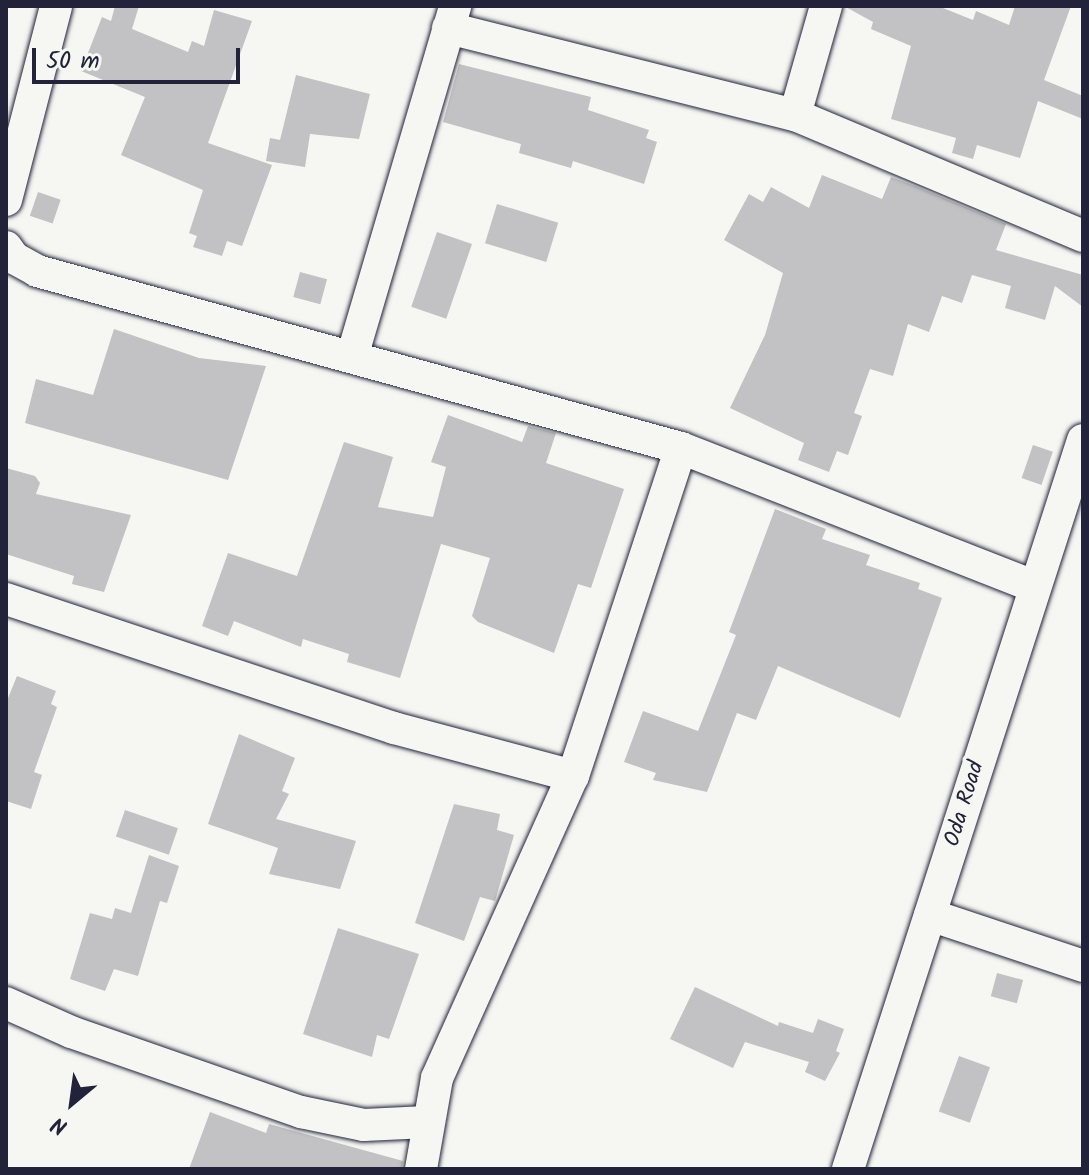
<!DOCTYPE html>
<style>
body{margin:0}
#map{position:relative;width:1089px;height:1175px;overflow:hidden;background:#f6f6f2;font-family:Kalam,sans-serif}
div>[style]{position:absolute}
.building>*{inset:0;background:#c2c2c4;transform-origin:0 0}
.roads{filter:drop-shadow(0 0 2px #22223b) drop-shadow(0 0 2px #22223b)}
.minor>*{height:32px;margin:-16px;padding:0 16px;transform-origin:16px;border-radius:16px;background:#f6f6f2}
span{translate:-50% -50%;white-space:nowrap;text-align:center;line-height:1.15;-webkit-text-stroke:7px #f6f6f2;paint-order:stroke}
.street-label{font-size:22px;color:#22223b}
.frame{position:absolute;inset:0;border:8px solid #22223b;pointer-events:none}
.north{position:absolute;left:32px;top:1063px;width:80px;height:80px;-webkit-text-stroke:6px #f6f6f2;paint-order:stroke;rotate:209deg;font-size:22px;font-weight:700;line-height:32px;text-align:center;color:#22223b}
.north::after{content:'';display:block;margin:auto;width:28px;height:36px;background:#22223b;clip-path:polygon(50% 0,100% 100%,50% 72%,0 100%)}
.scale{position:absolute;left:32px;top:48px;width:208px;height:36px;box-sizing:border-box;border:4px solid #22223b;border-top:0;padding-left:10px;font-size:24px;line-height:28px;white-space:nowrap;color:#22223b;-webkit-text-stroke:6px #f6f6f2;paint-order:stroke}
</style>
<div id="map">
<div class="building">
<div style="clip-path:polygon(115px 6px,139px 6px,132px 29px,188px 52px,192px 41px,204px 46px,214px 10px,252px 21px,208px 143px,272px 165px,242px 246px,227px 241px,222px 256px,193px 247px,197px 236px,189px 233px,203px 190px,121px 155px,145px 97px,81px 71px,102px 17px,111px 21px)"></div>
<div style="clip-path:polygon(844px 6px,938px 6px,973px 20px,976px 11px,1009px 25px,1015px 6px,1071px 6px,1044px 80px,1083px 96px,1083px 119px,1038px 101px,1020px 158px,977px 145px,973px 159px,952px 153px,956px 138px,891px 119px,911px 46px,871px 29px,873px 22px)"></div>
<div style="clip-path:polygon(459px 64px,591px 97px,588px 110px,649px 130px,646px 138px,657px 142px,644px 184px,573px 161px,571px 168px,519px 153px,521px 144px,443px 122px)"></div>
<div style="clip-path:polygon(296px 75px,370px 94px,359px 139px,310px 134px,305px 167px,266px 161px,270px 138px,280px 140px)"></div>
<div style="clip-path:polygon(822px 175px,882px 199px,891px 177px,915px 186px,1006px 224px,996px 250px,1083px 275px,1083px 307px,1055px 286px,1045px 320px,1005px 308px,1011px 286px,972px 275px,962px 303px,942px 296px,929px 332px,908px 324px,893px 376px,870px 369px,854px 413px,862px 416px,848px 455px,837px 451px,829px 472px,798px 460px,804px 443px,730px 408px,765px 335px,783px 273px,724px 240px,749px 194px,763px 202px,771px 187px,809px 208px)"></div>
<div style="left:38px;top:192px;width:24px;height:25px;rotate:19deg"></div>
<div style="left:497px;top:204px;width:64px;height:41px;rotate:17deg"></div>
<div style="left:437px;top:232px;width:37px;height:79px;rotate:19deg"></div>
<div style="left:300px;top:272px;width:28px;height:26px;rotate:15deg"></div>
<div style="clip-path:polygon(114px 329px,199px 358px,266px 366px,228px 480px,25px 423px,36px 379px,93px 395px)"></div>
<div style="clip-path:polygon(448px 415px,522px 442px,528px 426px,556px 433px,546px 463px,624px 489px,591px 588px,578px 584px,554px 653px,478px 622px,472px 616px,490px 558px,441px 544px,400px 678px,347px 662px,349px 654px,303px 639px,301px 647px,234px 621px,228px 636px,202px 626px,228px 553px,297px 576px,344px 442px,393px 457px,378px 507px,433px 517px,446px 467px,431px 462px)"></div>
<div style="left:1033px;top:445px;width:21px;height:35px;rotate:19deg"></div>
<div style="clip-path:polygon(6px 468px,35px 476px,40px 483px,36px 494px,131px 515px,104px 592px,72px 584px,74px 576px,6px 554px)"></div>
<div style="clip-path:polygon(775px 509px,826px 529px,822px 539px,870px 555px,866px 565px,920px 583px,918px 589px,942px 598px,900px 718px,778px 666px,756px 720px,737px 713px,707px 792px,653px 780px,656px 773px,624px 762px,643px 711px,698px 731px,736px 635px,729px 632px)"></div>
<div style="clip-path:polygon(17px 676px,56px 691px,51px 704px,57px 707px,34px 772px,42px 775px,31px 809px,6px 801px,6px 703px)"></div>
<div style="clip-path:polygon(239px 734px,295px 758px,282px 791px,289px 794px,276px 819px,356px 841px,340px 889px,269px 874px,278px 848px,208px 824px)"></div>
<div style="clip-path:polygon(454px 804px,500px 814px,497px 830px,514px 835px,495px 901px,480px 897px,464px 941px,415px 923px)"></div>
<div style="left:125px;top:810px;width:56px;height:28px;rotate:19deg"></div>
<div style="clip-path:polygon(149px 855px,179px 866px,167px 903px,160px 901px,138px 976px,114px 969px,105px 991px,70px 979px,90px 913px,112px 919px,115px 908px,131px 913px)"></div>
<div style="clip-path:polygon(338px 928px,419px 954px,389px 1039px,377px 1035px,372px 1057px,303px 1034px)"></div>
<div style="left:997px;top:973px;width:27px;height:24px;rotate:15deg"></div>
<div style="clip-path:polygon(695px 987px,778px 1026px,779px 1022px,813px 1033px,818px 1019px,844px 1029px,836px 1051px,840px 1053px,825px 1081px,805px 1072px,809px 1062px,745px 1042px,733px 1068px,670px 1039px)"></div>
<div style="left:959px;top:1056px;width:33px;height:59px;rotate:20deg"></div>
<div style="clip-path:polygon(210px 1112px,266px 1133px,269px 1124px,403px 1161px,402px 1169px,189px 1169px)"></div>
</div>
<div class="roads">
<div class="minor">
<div style="left:448px;top:28px;width:358px;rotate:14.1deg"></div>
<div style="left:795px;top:115px;width:312px;rotate:22.8deg"></div>
<div style="left:795px;top:115px;width:113px;rotate:-74.1deg"></div>
<div style="left:6px;top:200px;width:200px;rotate:-75.5deg"></div>
<div style="left:6px;top:247px;width:14px;rotate:54deg"></div>
<div style="left:14px;top:258px;width:26px;rotate:29deg"></div>
<div style="left:37px;top:271px;width:668px;rotate:15.37deg"></div>
<div style="left:681px;top:448px;width:378px;rotate:21.4deg"></div>
<div style="left:352px;top:357px;width:366px;rotate:-73.6deg"></div>
<div style="left:6px;top:599px;width:409px;rotate:18.4deg"></div>
<div style="left:394px;top:728px;width:185px;rotate:15deg"></div>
<div style="left:930px;top:915px;width:161px;rotate:18.4deg"></div>
<div style="left:6px;top:1003px;width:71px;rotate:24deg"></div>
<div style="left:71px;top:1032px;width:244px;rotate:19.2deg"></div>
<div style="left:301px;top:1112px;width:64px;rotate:11.7deg"></div>
<div style="left:364px;top:1125px;width:63px;rotate:-2.7deg"></div>
<div style="left:421px;top:1169px;width:92px;rotate:-80deg"></div>
<div style="left:437px;top:1078px;width:331px;rotate:-65.8deg"></div>
<div style="left:573px;top:776px;width:345px;rotate:-71.8deg"></div>
<div style="left:848px;top:1169px;width:766px;rotate:-72.13deg"></div>
</div>
</div>
<div class="street-label">
<span style="left:965px;top:804px;rotate:-73deg">Oda Road</span>
</div>
<div class="frame"></div>
<div class="north">N</div>
<div class="scale">50 m</div>
</div>
